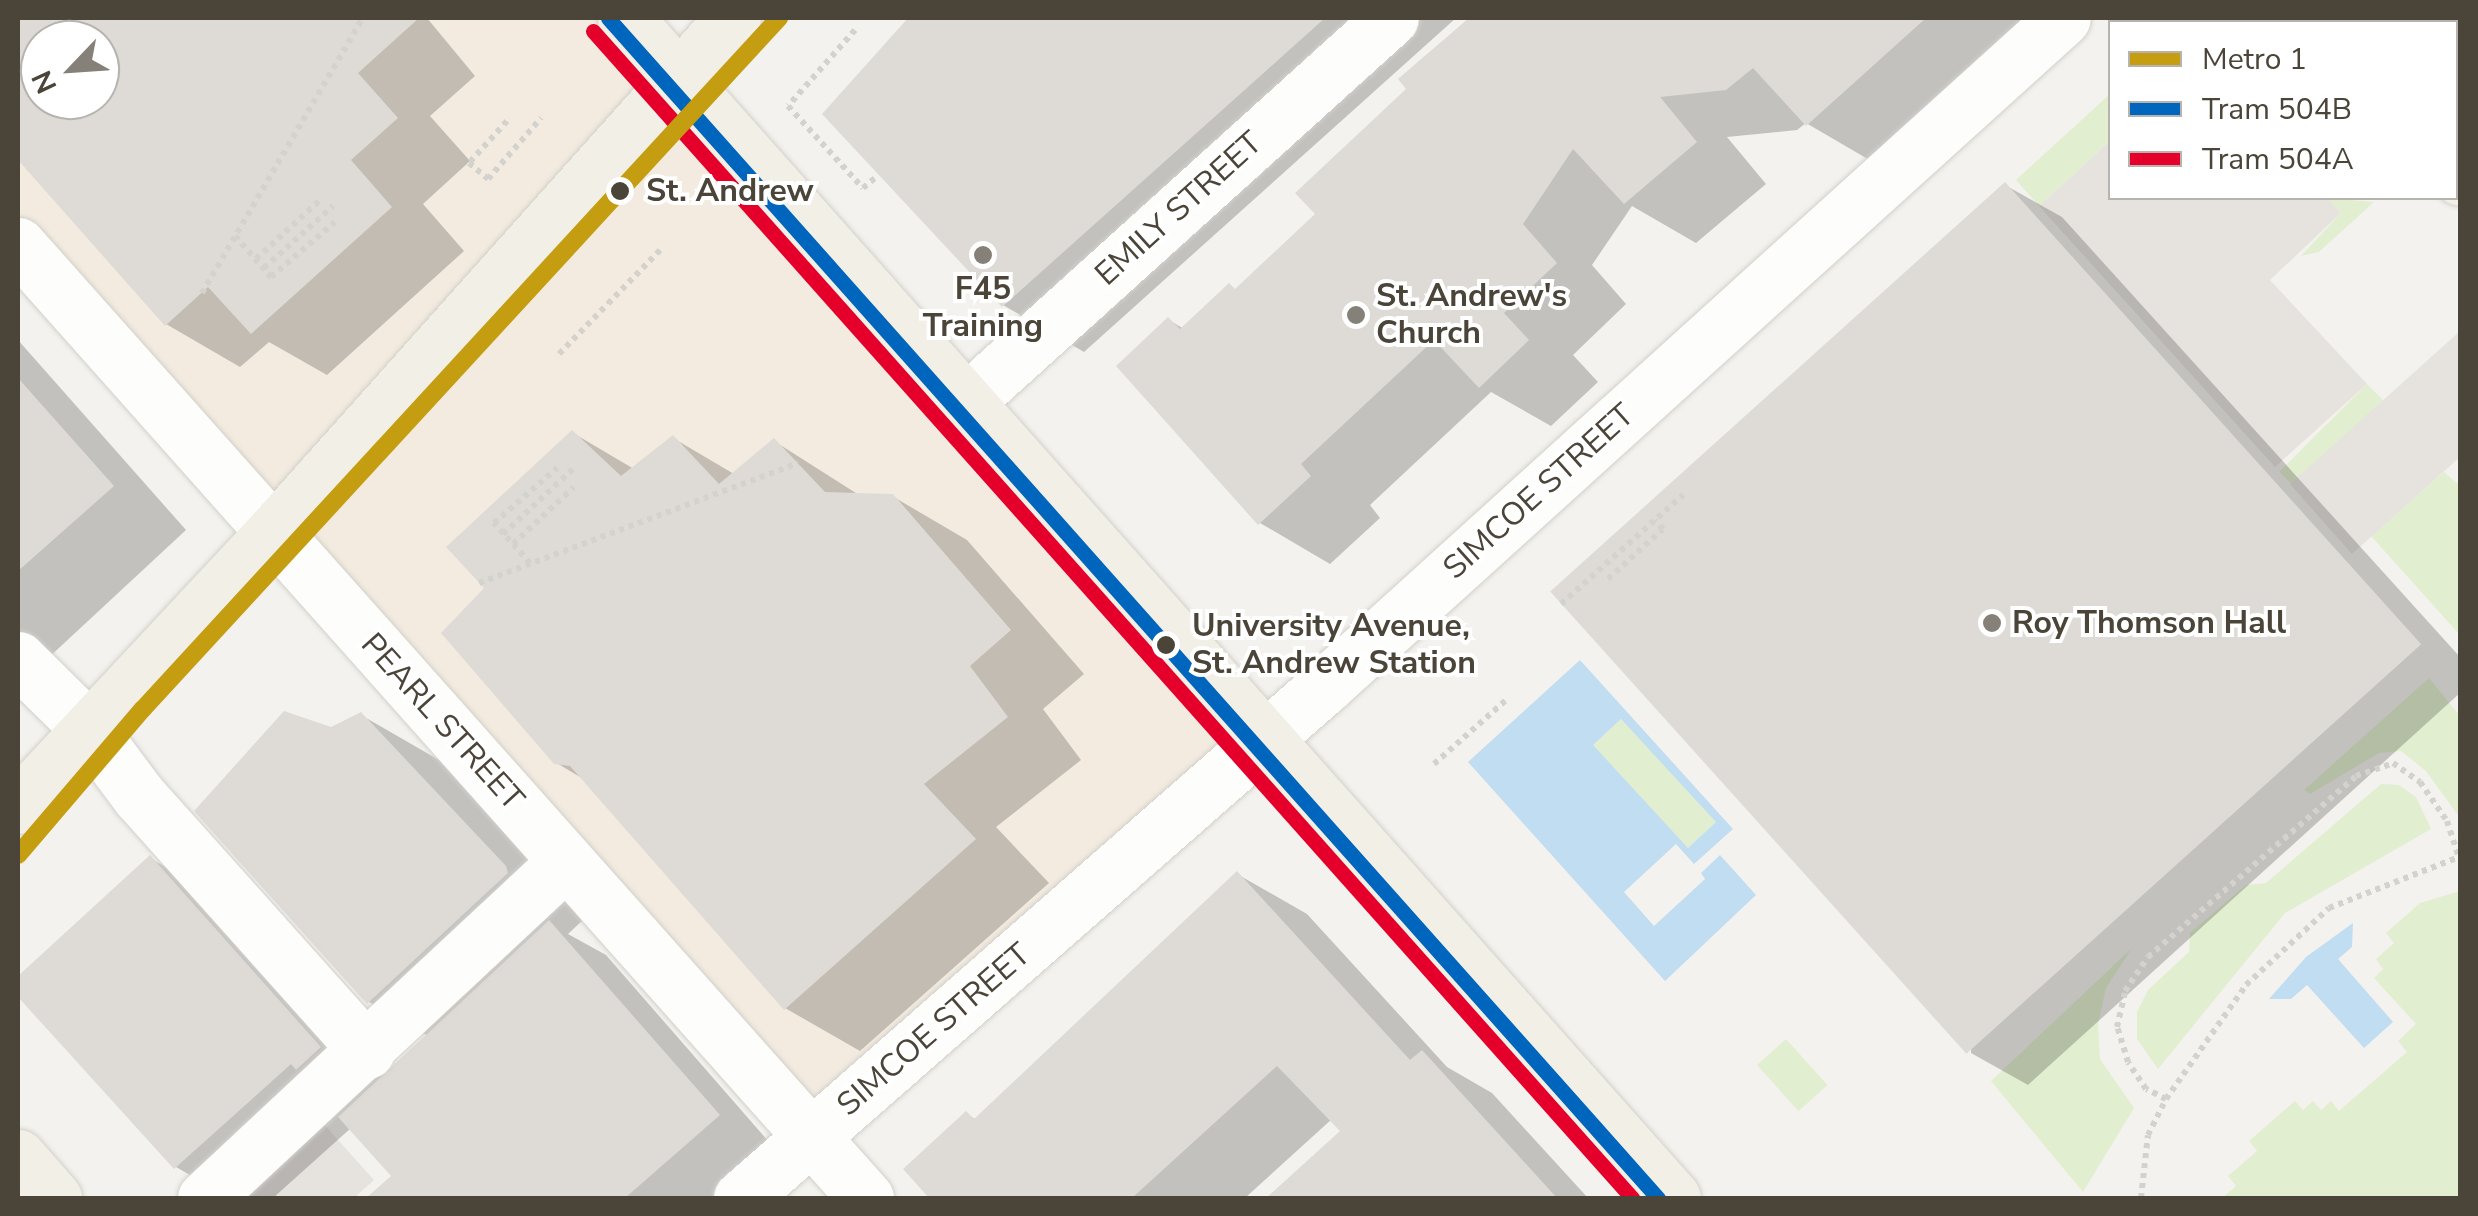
<!DOCTYPE html>
<style>
body{margin:0}
#map{position:relative;width:2478px;height:1216px;overflow:hidden;background:#f4f2ee;font-family:"Nunito Sans",sans-serif}
div>[style]{position:absolute}
.commercial>*{inset:0;background:#f3ebdf}
.green>*{inset:0;background:#e1eecf;transform-origin:0 0}
.parking>*{inset:0;background:#e6e3df}
.water>*{inset:0;background:#c0ddf1}
.shadow>*{inset:0;background:#0003}
.building>*{inset:0;background:#dedbd6;transform-origin:0 0}
.path>*{height:6px;margin-top:-3px;transform-origin:0;background:repeating-linear-gradient(90deg,#d3d2cc 0 5px,transparent 0 10px)}
.roads{filter:drop-shadow(0 0 2px #d2d0cb) drop-shadow(0 0 2px #d2d0cb)}
.minor>*{height:55px;margin:-27.5px;padding:0 27.5px;transform-origin:27.5px;border-radius:27.5px;background:#fdfdfc}
.major>*{height:55px;margin:-27.5px;padding:0 27.5px;transform-origin:27.5px;border-radius:27.5px;background:#f2efe6}
.tram-1>*{height:15px;margin:-7.5px;padding:0 7.5px;transform-origin:7.5px;border-radius:7.5px;background:#0065bd}
.tram-2>*{height:15px;margin:-7.5px;padding:0 7.5px;transform-origin:7.5px;border-radius:7.5px;background:#e4002b}
.metro-1>*{height:18px;margin:-9px;padding:0 9px;transform-origin:9px;border-radius:9px;background:#c49d11}
.dots>*{width:28px;height:28px;translate:-50% -50%;box-sizing:border-box;border:5px solid #fff;border-radius:50%}
span{translate:-50% -50%;white-space:nowrap;text-align:center;line-height:1.15;-webkit-text-stroke:8px #fff;paint-order:stroke}
.stop-label{font-size:32px;color:#4b4439;font-weight:700}
.left{translate:0 -50%;text-align:left}
.street-label{font-size:32px;color:#4b4439}
.poi-label{font-size:32px;color:#4b4439;font-weight:700}
.frame{position:absolute;inset:0;border:20px solid #4b4439;pointer-events:none}
.legend{position:absolute;left:2108px;top:20px;width:350px;height:180px;box-sizing:border-box;background:#fff;border:2px solid #b7b4b0;margin:0;padding:12px 18px;list-style:none;font-size:30px;color:#4b4439}
.legend li{display:flex;align-items:center;gap:20px;height:50px}
.legend b{width:50px;border:2px solid #b7b4b0}
.north{position:absolute;left:20px;top:20px;width:100px;height:100px;box-sizing:border-box;background:#fff;border:2px solid #b7b4b0;border-radius:50%;rotate:245deg;font-size:28px;font-weight:700;line-height:40px;text-align:center;color:#4b4439}
.north::after{content:'';display:block;margin:auto;width:35px;height:45px;background:#868178;clip-path:polygon(50% 0,100% 100%,50% 72%,0 100%)}
</style>
<div id="map">
<div class="commercial">
<div style="clip-path:polygon(evenodd,18px 18px,625px 18px,1266px 738px,811px 1138px,18px 245px,18px 18px,40px 40px,100px 40px,100px 100px,40px 100px,40px 40px)"></div>
</div>
<div class="green">
<div style="clip-path:polygon(2110px 94px,2110px 141px,2039px 206px,2016px 180px)"></div>
<div style="clip-path:polygon(2327px 198px,2374px 202px,2319px 252px,2301px 256px,2341px 213px)"></div>
<div style="left:2367px;top:384px;width:23px;height:124px;rotate:45deg"></div>
<div style="clip-path:polygon(2444px 472px,2460px 486px,2460px 635px,2371px 536px)"></div>
<div style="clip-path:polygon(2429px 678px,2460px 716px,2460px 818px,2426px 771px,2401px 751px,2379px 753px,2310px 794px,2304px 790px)"></div>
<div style="left:1621px;top:719px;width:140px;height:39px;rotate:47deg"></div>
<div style="clip-path:polygon(2381px 784px,2399px 785px,2416px 797px,2431px 829px,2285px 913px,2158px 1069px,2137px 1039px,2137px 1012px,2148px 990px,2189px 952px,2190px 933px,2246px 885px,2266px 883px)"></div>
<div style="clip-path:polygon(2460px 891px,2460px 1198px,2222px 1198px,2236px 1186px,2228px 1176px,2257px 1151px,2249px 1141px,2295px 1101px,2303px 1110px,2313px 1101px,2321px 1110px,2331px 1101px,2339px 1111px,2407px 1052px,2398px 1041px,2416px 1024px,2374px 978px,2383px 969px,2376px 959px,2394px 943px,2386px 933px,2420px 903px)"></div>
<div style="clip-path:polygon(2132px 948px,2106px 988px,2098px 1024px,2100px 1059px,2134px 1108px,2083px 1192px,1991px 1081px)"></div>
<div style="left:1786px;top:1039px;width:62px;height:39px;rotate:48deg"></div>
</div>
<div class="parking">
<div style="clip-path:polygon(2110px 141px,2110px 198px,2327px 198px,2341px 213px,2270px 280px,2367px 384px,2275px 467px,2039px 206px)"></div>
<div style="clip-path:polygon(2460px 331px,2460px 457px,2352px 554px,2290px 484px)"></div>
<div style="clip-path:polygon(312px 1111px,374px 1180px,354px 1198px,216px 1198px)"></div>
</div>
<div class="water">
<div style="clip-path:polygon(evenodd,1580px 660px,1733px 829px,1694px 864px,1676px 844px,1624px 892px,1654px 926px,1705px 879px,1701px 873px,1720px 855px,1756px 895px,1665px 981px,1468px 762px,1580px 660px,1621px 719px,1716px 822px,1688px 848px,1593px 745px,1621px 719px)"></div>
<div style="clip-path:polygon(2353px 923px,2352px 947px,2338px 959px,2393px 1022px,2364px 1048px,2307px 985px,2291px 999px,2269px 999px,2306px 957px)"></div>
</div>
<div class="shadow">
<div style="clip-path:polygon(evenodd,18px 18px,427px 18px,475px 76px,430px 116px,470px 161px,423px 204px,464px 251px,327px 375px,269px 342px,240px 367px,166px 324px,18px 150px,18px 18px,40px 40px,100px 40px,100px 100px,40px 100px,40px 40px)"></div>
<div style="clip-path:polygon(911px 18px,1456px 18px,1084px 352px,1003px 305px,825px 114px)"></div>
<div style="clip-path:polygon(1471px 18px,2040px 18px,1878px 165px,1806px 123px,1797px 130px,1727px 137px,1766px 184px,1696px 243px,1632px 206px,1592px 265px,1626px 304px,1573px 355px,1598px 382px,1551px 426px,1491px 392px,1370px 505px,1380px 518px,1330px 564px,1260px 523px,1119px 367px,1169px 320px,1184px 329px,1237px 290px,1319px 214px,1409px 89px,1401px 79px)"></div>
<div style="clip-path:polygon(2449px 18px,2460px 18px,2460px 30px,2456px 22px)"></div>
<div style="clip-path:polygon(2005px 185px,2062px 217px,2460px 657px,2460px 693px,2028px 1085px,1971px 1053px)"></div>
<div style="clip-path:polygon(18px 340px,186px 530px,18px 686px)"></div>
<div style="clip-path:polygon(573px 433px,634px 469px,673px 438px,734px 474px,774px 441px,859px 495px,892px 496px,967px 540px,1084px 674px,1043px 709px,1081px 760px,996px 827px,1049px 883px,860px 1051px,785px 1008px,585px 780px,555px 762px,488px 588px)"></div>
<div style="clip-path:polygon(361px 715px,439px 760px,584px 919px,568px 934px,606px 955px,775px 1149px,718px 1198px,369px 1198px,394px 1176px,351px 1128px,273px 1198px,230px 1198px,176px 1167px,18px 994px,18px 980px,150px 858px,231px 905px,384px 1077px,428px 1036px,369px 1002px,331px 729px)"></div>
<div style="clip-path:polygon(1237px 874px,1307px 914px,1447px 1067px,1492px 1093px,1588px 1198px,1270px 1198px,1343px 1131px,1332px 1119px,1245px 1198px,933px 1198px,906px 1169px,966px 1114px,977px 1120px)"></div>
</div>
<div class="building">
<div style="clip-path:polygon(evenodd,18px 18px,419px 18px,358px 73px,398px 118px,351px 160px,392px 207px,251px 334px,208px 287px,165px 326px,18px 160px,18px 18px,40px 40px,100px 40px,100px 100px,40px 100px,40px 40px)"></div>
<div style="clip-path:polygon(908px 18px,1325px 18px,1002px 307px,822px 114px)"></div>
<div style="clip-path:polygon(1469px 18px,1926px 18px,1806px 126px,1753px 68px,1726px 90px,1660px 97px,1697px 142px,1624px 204px,1573px 149px,1523px 224px,1557px 263px,1504px 313px,1529px 340px,1479px 388px,1434px 340px,1301px 464px,1311px 476px,1258px 525px,1116px 366px,1168px 317px,1180px 329px,1229px 283px,1235px 289px,1315px 214px,1295px 193px,1406px 89px,1398px 79px)"></div>
<div style="left:2005px;top:182px;width:622px;height:612px;rotate:48deg"></div>
<div style="clip-path:polygon(18px 378px,114px 486px,18px 571px)"></div>
<div style="clip-path:polygon(572px 430px,621px 476px,673px 435px,719px 484px,774px 438px,825px 492px,893px 494px,1011px 630px,970px 666px,1008px 717px,924px 784px,976px 839px,784px 1010px,570px 766px,554px 764px,441px 633px,484px 588px,446px 547px)"></div>
<div style="clip-path:polygon(284px 711px,331px 727px,361px 712px,506px 866px,508px 873px,367px 1004px,194px 811px)"></div>
<div style="clip-path:polygon(150px 855px,321px 1047px,296px 1070px,291px 1064px,174px 1169px,18px 997px,18px 976px)"></div>
<div style="clip-path:polygon(1237px 871px,1410px 1060px,1422px 1050px,1557px 1198px,1266px 1198px,1340px 1131px,1277px 1066px,1132px 1198px,929px 1198px,903px 1169px,966px 1111px,974px 1119px)"></div>
<div style="clip-path:polygon(549px 920px,720px 1115px,625px 1198px,366px 1198px,391px 1176px,338px 1117px)"></div>
</div>
<div class="path">
<div style="left:855px;top:30px;width:101px;rotate:131.4deg"></div>
<div style="left:788px;top:106px;width:111px;rotate:47.6deg"></div>
<div style="left:863px;top:188px;width:16px;rotate:-40deg"></div>
<div style="left:507px;top:121px;width:57px;rotate:132.1deg"></div>
<div style="left:469px;top:163px;width:25px;rotate:40deg"></div>
<div style="left:488px;top:179px;width:81px;rotate:-49deg"></div>
<div style="left:235px;top:236px;width:55px;rotate:48.7deg"></div>
<div style="left:271px;top:277px;width:84px;rotate:-40.7deg"></div>
<div style="left:256px;top:259px;width:86px;rotate:-42.6deg"></div>
<div style="left:264px;top:268px;width:93px;rotate:-41.9deg"></div>
<div style="left:202px;top:293px;width:319px;rotate:-59.7deg"></div>
<div style="left:559px;top:354px;width:145px;rotate:-45.8deg"></div>
<div style="left:503px;top:534px;width:96px;rotate:-42.9deg"></div>
<div style="left:513px;top:544px;width:83px;rotate:-43.1deg"></div>
<div style="left:530px;top:563px;width:54px;rotate:-132deg"></div>
<div style="left:494px;top:523px;width:84px;rotate:-41.1deg"></div>
<div style="left:1608px;top:579px;width:74px;rotate:-42.3deg"></div>
<div style="left:1663px;top:529px;width:12px;rotate:-132deg"></div>
<div style="left:479px;top:583px;width:341px;rotate:-20.6deg"></div>
<div style="left:1561px;top:604px;width:164px;rotate:-41.8deg"></div>
<div style="left:1434px;top:764px;width:96px;rotate:-41.6deg"></div>
<div style="left:2166px;top:1099px;width:22px;rotate:-153deg"></div>
<div style="left:2146px;top:1089px;width:32px;rotate:-124deg"></div>
<div style="left:2128px;top:1062px;width:37px;rotate:-107deg"></div>
<div style="left:2117px;top:1027px;width:37px;rotate:-77deg"></div>
<div style="left:2125px;top:991px;width:41px;rotate:-55.9deg"></div>
<div style="left:2148px;top:957px;width:276px;rotate:-41deg"></div>
<div style="left:2356px;top:776px;width:39px;rotate:-19deg"></div>
<div style="left:2393px;top:763px;width:33px;rotate:35deg"></div>
<div style="left:2420px;top:782px;width:47px;rotate:55.3deg"></div>
<div style="left:2447px;top:821px;width:38px;rotate:72deg"></div>
<div style="left:2141px;top:1198px;width:63px;rotate:-83.7deg"></div>
<div style="left:2148px;top:1135px;width:40px;rotate:-63.4deg"></div>
<div style="left:2166px;top:1099px;width:139px;rotate:-54.9deg"></div>
<div style="left:2246px;top:985px;width:113px;rotate:-42.9deg"></div>
<div style="left:2329px;top:908px;width:140px;rotate:-21.4deg"></div>
</div>
<div class="roads">
<div class="minor">
<div style="left:18px;top:245px;width:1276px;rotate:48.34deg"></div>
<div style="left:967px;top:401px;width:571px;rotate:-42.09deg"></div>
<div style="left:18px;top:659px;width:100px;rotate:44.6deg"></div>
<div style="left:89px;top:729px;width:84px;rotate:53.3deg"></div>
<div style="left:139px;top:796px;width:342px;rotate:48.2deg"></div>
<div style="left:205px;top:1198px;width:492px;rotate:-43deg"></div>
<div style="left:741px;top:1198px;width:777px;rotate:-41.24deg"></div>
<div style="left:1325px;top:686px;width:995px;rotate:-42.15deg"></div>
</div>
<div class="major">
<div style="left:625px;top:18px;width:1578px;rotate:48.39deg"></div>
<div style="left:2316px;top:18px;width:6px;rotate:45deg"></div>
<div style="left:2456px;top:173px;width:6px;rotate:51deg"></div>
<div style="left:18px;top:806px;width:372px;rotate:-47deg"></div>
<div style="left:272px;top:534px;width:692px;rotate:-48.22deg"></div>
<div style="left:18px;top:1157px;width:55px;rotate:48.7deg"></div>
</div>
</div>
<div class="tram-1">
<div style="left:608px;top:18px;width:1580px;rotate:48.34deg"></div>
</div>
<div class="tram-2">
<div style="left:593px;top:31px;width:1563px;rotate:48.32deg"></div>
</div>
<div class="metro-1">
<div style="left:18px;top:855px;width:191px;rotate:-49.5deg"></div>
<div style="left:142px;top:710px;width:941px;rotate:-47.37deg"></div>
</div>
<div class="dots">
<div style="left:620px;top:191px;background:#4b4439"></div>
<div style="left:983px;top:255px;background:#868178"></div>
<div style="left:1356px;top:315px;background:#868178"></div>
<div style="left:1992px;top:623px;background:#868178"></div>
<div style="left:1166px;top:645px;background:#4b4439"></div>
</div>
<div class="stop-label">
<span class="left" style="left:646px;top:191px">St. Andrew</span>
<span class="left" style="left:1192px;top:645px">University Avenue,<br>St. Andrew Station</span>
</div>
<div class="street-label">
<span style="left:1179px;top:209px;rotate:-42deg">EMILY STREET</span>
<span style="left:1539px;top:492px;rotate:-42deg">SIMCOE STREET</span>
<span style="left:442px;top:722px;rotate:48deg">PEARL STREET</span>
<span style="left:934px;top:1030px;rotate:-41deg">SIMCOE STREET</span>
</div>
<div class="poi-label">
<span style="left:983px;top:308px">F45<br>Training</span>
<span class="left" style="left:1376px;top:315px">St. Andrew's<br>Church</span>
<span class="left" style="left:2012px;top:623px">Roy Thomson Hall</span>
</div>
<div class="frame"></div>
<ul class="legend">
<li><b style="height:12px;background:#c49d11"></b>Metro 1</li>
<li><b style="height:12px;background:#0065bd"></b>Tram 504B</li>
<li><b style="height:12px;background:#e4002b"></b>Tram 504A</li>
</ul>
<div class="north">N</div>
</div>
